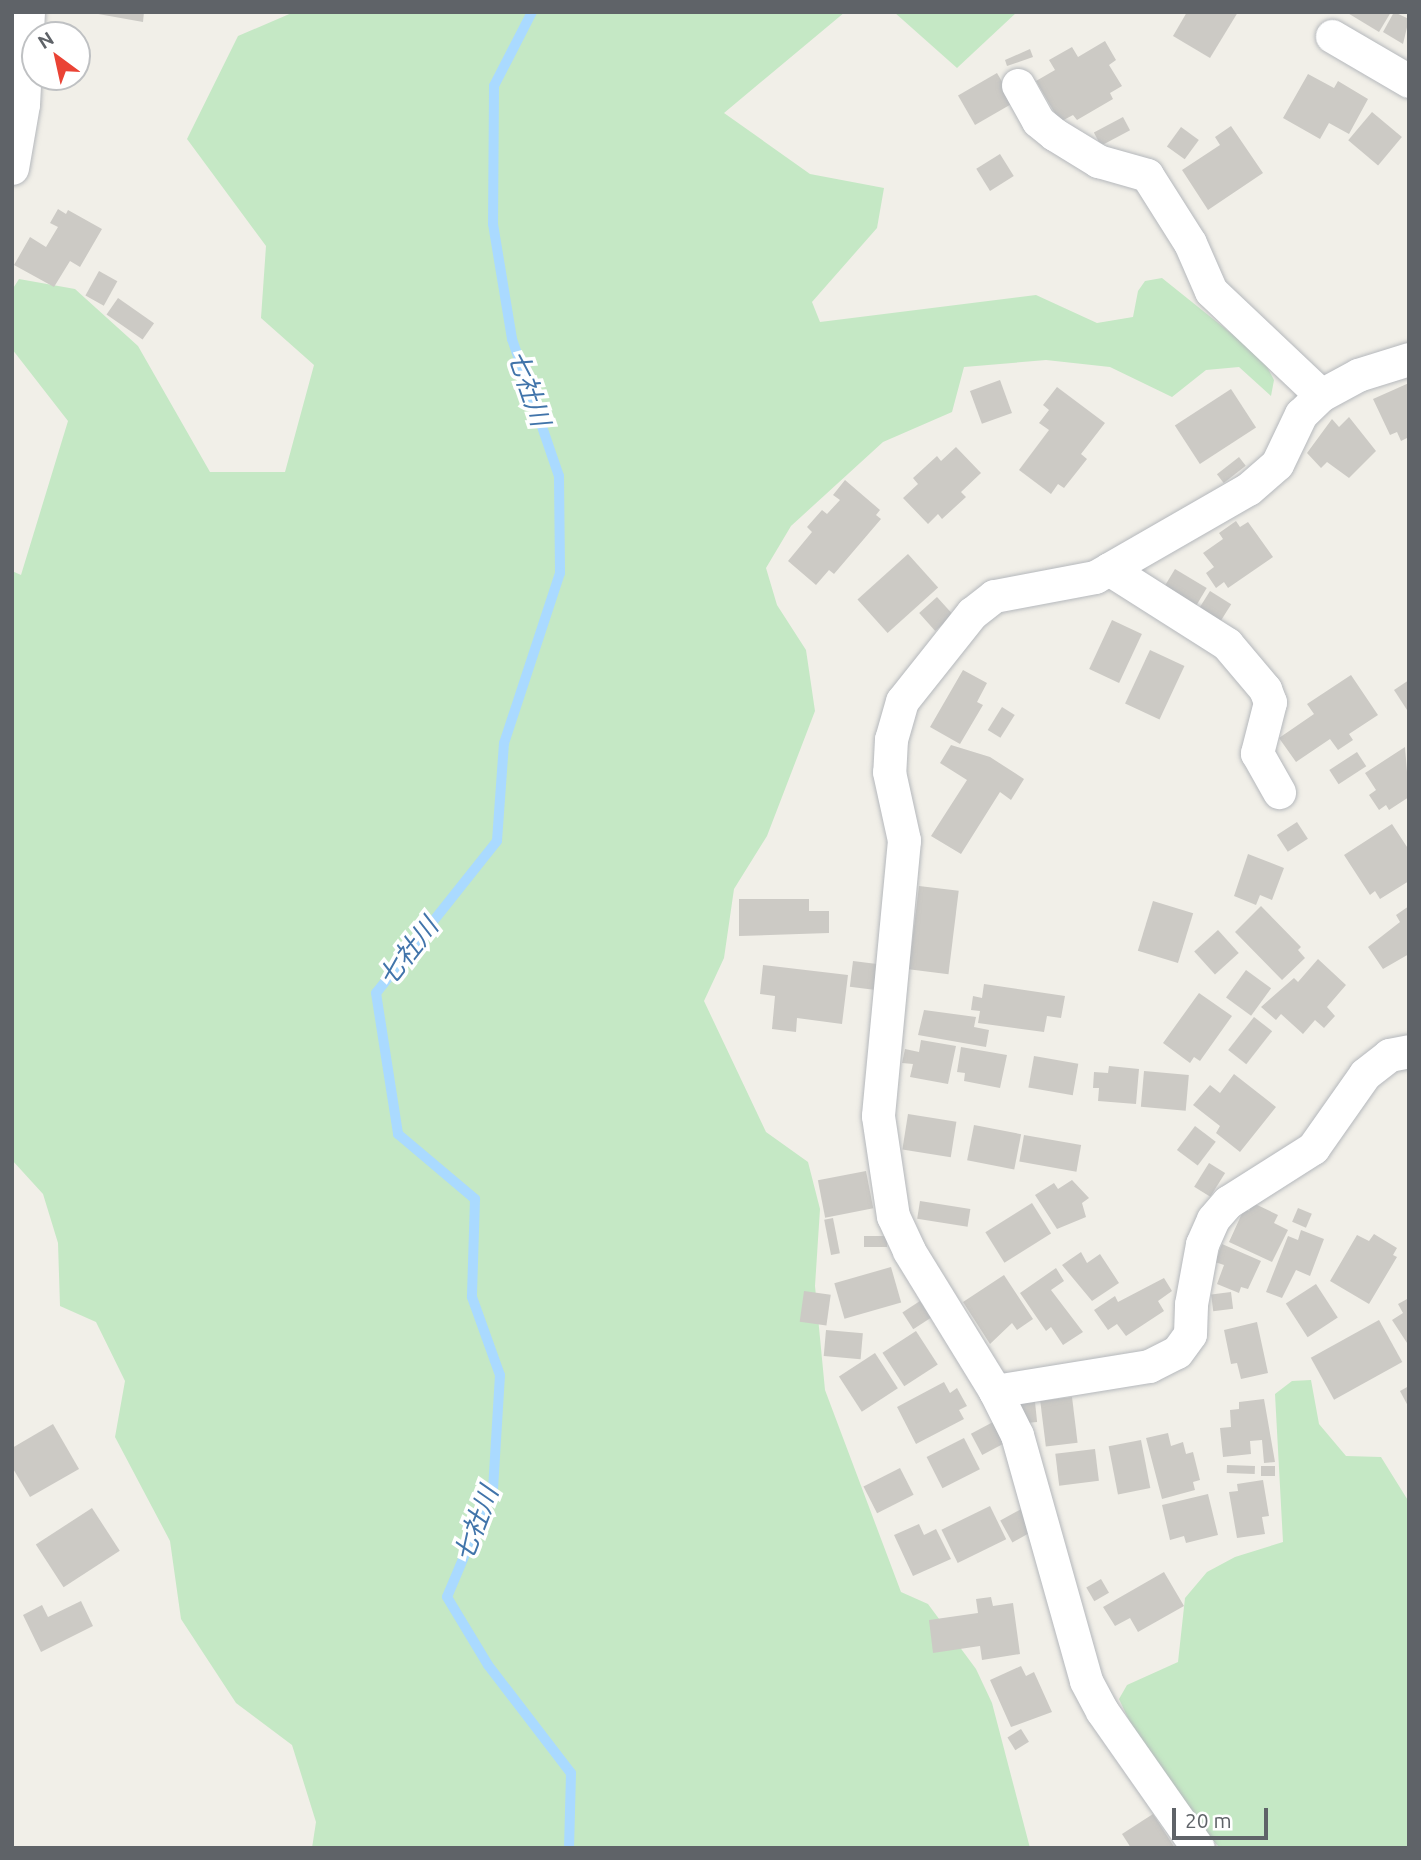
<!DOCTYPE html>
<meta charset="utf-8">
<style>
body{margin:0}
#map{position:relative;width:1421px;height:1860px;overflow:hidden;background:#f1efe8;font-family:Ubuntu,"Noto Sans JP",sans-serif}
div>[style]{position:absolute}
.green>*{inset:0;background:#c5e8c5}
.stream>*{height:10px;margin:-5px;padding:0 5px;transform-origin:5px;border-radius:5px;background:#aadaff}
.building>*{inset:0;background:#cccac5;transform-origin:0 0}
.roads{filter:drop-shadow(0 0 2px #b5b8bc) drop-shadow(0 0 2px #b5b8bc)}
.minor>*{height:33px;margin:-16.5px;padding:0 16.5px;transform-origin:16.5px;border-radius:16.5px;background:#fff}
span{translate:-50% -50%;white-space:nowrap;text-align:center;line-height:1.15;-webkit-text-stroke:7px #fff;paint-order:stroke}
.water-label{font-size:26px;color:#4174aa;font-style:italic}
.frame{position:absolute;inset:0;border:14px solid #5f6368;pointer-events:none}
.north{position:absolute;left:21px;top:21px;width:70px;height:70px;box-sizing:border-box;background:#fff;border:2px solid #bfc1c3;border-radius:50%;rotate:327deg;font-size:19px;font-weight:700;line-height:28px;text-align:center;color:#5f6368}
.north::after{content:'';display:block;margin:auto;width:24px;height:32px;background:#ea4335;clip-path:polygon(50% 0,100% 100%,50% 72%,0 100%)}
.scale{position:absolute;left:1172px;top:1808px;width:96px;height:32px;box-sizing:border-box;border:4px solid #5f6368;border-top:0;padding-left:9px;font-size:21px;line-height:24px;white-space:nowrap;color:#5f6368;-webkit-text-stroke:5px #fff;paint-order:stroke}
</style>
<div id="map">
<div class="green">
<div style="clip-path:polygon(294px 12px,845px 12px,724px 113px,810px 174px,884px 188px,877px 228px,812px 302px,820px 322px,1036px 295px,1097px 323px,1133px 317px,1138px 291px,1145px 281px,1162px 278px,1263px 359px,1274px 380px,1271px 396px,1239px 367px,1206px 370px,1172px 397px,1110px 367px,1046px 360px,964px 367px,952px 412px,883px 442px,791px 526px,766px 568px,777px 605px,806px 650px,815px 711px,767px 836px,734px 889px,724px 958px,704px 1001px,766px 1132px,808px 1162px,820px 1209px,815px 1286px,825px 1390px,901px 1592px,928px 1604px,976px 1669px,992px 1703px,1030px 1848px,312px 1848px,316px 1822px,292px 1745px,236px 1703px,181px 1619px,170px 1541px,115px 1437px,125px 1381px,96px 1322px,60px 1306px,58px 1243px,43px 1194px,12px 1160px,12px 571px,21px 575px,68px 421px,12px 349px,12px 290px,19px 279px,75px 289px,138px 346px,210px 472px,285px 472px,314px 365px,261px 318px,266px 246px,187px 139px,238px 36px)"></div>
<div style="clip-path:polygon(894px 12px,1017px 12px,957px 68px)"></div>
<div style="clip-path:polygon(1311px 1380px,1319px 1424px,1346px 1456px,1381px 1457px,1409px 1502px,1409px 1848px,1220px 1848px,1187px 1813px,1134px 1731px,1119px 1699px,1127px 1685px,1178px 1662px,1185px 1598px,1207px 1572px,1235px 1557px,1283px 1542px,1275px 1394px,1292px 1381px)"></div>
</div>
<div class="stream">
<div style="left:532px;top:12px;width:83px;rotate:117.2deg"></div>
<div style="left:494px;top:86px;width:138px;rotate:90.4deg"></div>
<div style="left:493px;top:224px;width:117px;rotate:80.6deg"></div>
<div style="left:512px;top:339px;width:145px;rotate:71.1deg"></div>
<div style="left:559px;top:476px;width:97px;rotate:89.4deg"></div>
<div style="left:560px;top:573px;width:179px;rotate:108.2deg"></div>
<div style="left:504px;top:743px;width:98px;rotate:94.1deg"></div>
<div style="left:497px;top:841px;width:194px;rotate:128.5deg"></div>
<div style="left:376px;top:993px;width:143px;rotate:81.1deg"></div>
<div style="left:398px;top:1134px;width:101px;rotate:40.2deg"></div>
<div style="left:475px;top:1199px;width:98px;rotate:91.8deg"></div>
<div style="left:472px;top:1297px;width:83px;rotate:70.3deg"></div>
<div style="left:500px;top:1375px;width:113px;rotate:93.5deg"></div>
<div style="left:493px;top:1488px;width:118px;rotate:112.9deg"></div>
<div style="left:447px;top:1597px;width:79px;rotate:58.9deg"></div>
<div style="left:488px;top:1665px;width:136px;rotate:52.5deg"></div>
<div style="left:571px;top:1773px;width:75px;rotate:91.5deg"></div>
</div>
<div class="building">
<div style="clip-path:polygon(87px 12px,144px 12px,143px 22px)"></div>
<div style="clip-path:polygon(1187px 12px,1238px 12px,1210px 58px,1173px 36px)"></div>
<div style="clip-path:polygon(1346px 12px,1391px 12px,1379px 32px)"></div>
<div style="clip-path:polygon(1394px 12px,1409px 19px,1403px 44px,1383px 32px)"></div>
<div style="clip-path:polygon(1105px 41px,1116px 60px,1109px 65px,1122px 86px,1110px 93px,1113px 99px,1077px 120px,1073px 115px,1060px 122px,1036px 81px,1055px 70px,1049px 60px,1072px 47px,1078px 57px)"></div>
<div style="clip-path:polygon(1030px 49px,1033px 57px,1007px 66px,1005px 60px)"></div>
<div style="left:997px;top:73px;width:34px;height:45px;rotate:60deg"></div>
<div style="clip-path:polygon(1308px 74px,1334px 88px,1338px 81px,1368px 99px,1349px 134px,1329px 123px,1320px 139px,1283px 118px)"></div>
<div style="left:1372px;top:112px;width:39px;height:37px;rotate:40deg"></div>
<div style="left:1123px;top:117px;width:15px;height:33px;rotate:62deg"></div>
<div style="clip-path:polygon(1231px 126px,1263px 173px,1208px 210px,1182px 170px,1220px 145px,1215px 137px)"></div>
<div style="left:1181px;top:127px;width:22px;height:24px;rotate:36deg"></div>
<div style="left:1000px;top:154px;width:26px;height:28px;rotate:58deg"></div>
<div style="clip-path:polygon(58px 209px,66px 214px,68px 210px,102px 229px,80px 267px,70px 261px,54px 287px,14px 265px,30px 237px,46px 247px,58px 227px,50px 223px)"></div>
<div style="left:99px;top:271px;width:21px;height:28px;rotate:29deg"></div>
<div style="left:118px;top:298px;width:44px;height:20px;rotate:35deg"></div>
<div style="left:1000px;top:380px;width:35px;height:32px;rotate:70deg"></div>
<div style="clip-path:polygon(1409px 383px,1409px 437px,1401px 441px,1397px 432px,1390px 435px,1373px 399px)"></div>
<div style="clip-path:polygon(1057px 387px,1105px 423px,1081px 454px,1087px 459px,1064px 488px,1058px 484px,1051px 494px,1019px 470px,1049px 430px,1039px 423px,1049px 410px,1043px 405px)"></div>
<div style="left:1231px;top:389px;width:46px;height:67px;rotate:57deg"></div>
<div style="clip-path:polygon(1349px 417px,1376px 451px,1349px 478px,1327px 462px,1321px 468px,1307px 453px,1332px 419px,1339px 427px)"></div>
<div style="clip-path:polygon(956px 447px,981px 473px,961px 492px,966px 497px,942px 519px,938px 514px,928px 524px,903px 498px,918px 484px,913px 478px,937px 456px,941px 461px)"></div>
<div style="left:1239px;top:457px;width:11px;height:28px;rotate:52deg"></div>
<div style="clip-path:polygon(845px 480px,880px 510px,876px 515px,881px 519px,834px 574px,829px 570px,816px 585px,788px 561px,812px 532px,807px 527px,822px 510px,827px 514px,840px 500px,833px 495px)"></div>
<div style="clip-path:polygon(1236px 521px,1240px 527px,1248px 522px,1273px 557px,1228px 588px,1224px 582px,1216px 588px,1206px 573px,1214px 567px,1203px 553px,1223px 539px,1219px 533px)"></div>
<div style="left:908px;top:554px;width:45px;height:68px;rotate:48deg"></div>
<div style="left:1175px;top:569px;width:37px;height:22px;rotate:31deg"></div>
<div style="left:1210px;top:591px;width:25px;height:21px;rotate:32deg"></div>
<div style="left:937px;top:597px;width:24px;height:24px;rotate:48deg"></div>
<div style="left:1112px;top:620px;width:33px;height:54px;rotate:25deg"></div>
<div style="left:1150px;top:650px;width:38px;height:59px;rotate:25deg"></div>
<div style="clip-path:polygon(963px 670px,987px 683px,977px 702px,983px 705px,960px 744px,930px 727px)"></div>
<div style="clip-path:polygon(1351px 675px,1378px 715px,1349px 734px,1353px 740px,1338px 750px,1330px 739px,1296px 762px,1279px 738px,1314px 714px,1307px 704px)"></div>
<div style="clip-path:polygon(1409px 680px,1409px 713px,1394px 690px)"></div>
<div style="left:1002px;top:707px;width:15px;height:27px;rotate:32deg"></div>
<div style="clip-path:polygon(951px 745px,990px 757px,1024px 779px,1011px 800px,1000px 792px,961px 854px,931px 836px,967px 780px,940px 763px)"></div>
<div style="clip-path:polygon(1405px 747px,1409px 797px,1389px 810px,1386px 805px,1379px 810px,1369px 795px,1376px 790px,1365px 773px)"></div>
<div style="left:1357px;top:752px;width:17px;height:33px;rotate:57deg"></div>
<div style="left:1297px;top:822px;width:20px;height:24px;rotate:57deg"></div>
<div style="clip-path:polygon(1392px 824px,1409px 850px,1409px 881px,1380px 899px,1375px 891px,1370px 895px,1344px 855px)"></div>
<div style="clip-path:polygon(1248px 854px,1284px 868px,1272px 900px,1260px 895px,1256px 905px,1234px 896px)"></div>
<div style="left:919px;top:886px;width:40px;height:84px;rotate:7deg"></div>
<div style="clip-path:polygon(739px 899px,809px 899px,809px 911px,829px 911px,829px 933px,739px 936px)"></div>
<div style="left:1153px;top:901px;width:42px;height:52px;rotate:17deg"></div>
<div style="clip-path:polygon(1261px 906px,1301px 947px,1298px 950px,1305px 958px,1282px 980px,1235px 932px)"></div>
<div style="clip-path:polygon(1409px 906px,1409px 954px,1383px 969px,1368px 947px,1400px 922px,1396px 915px)"></div>
<div style="left:1218px;top:930px;width:31px;height:32px;rotate:48deg"></div>
<div style="clip-path:polygon(1318px 959px,1346px 985px,1327px 1007px,1335px 1016px,1324px 1028px,1315px 1020px,1303px 1034px,1281px 1014px,1276px 1020px,1261px 1007px,1294px 978px,1298px 982px)"></div>
<div style="left:853px;top:961px;width:26px;height:26px;rotate:7deg"></div>
<div style="clip-path:polygon(763px 965px,848px 975px,842px 1024px,797px 1018px,796px 1032px,772px 1029px,775px 996px,760px 994px)"></div>
<div style="left:1246px;top:970px;width:31px;height:34px;rotate:36deg"></div>
<div style="clip-path:polygon(984px 984px,1065px 996px,1061px 1018px,1047px 1016px,1044px 1032px,978px 1023px,980px 1011px,971px 1010px,973px 996px,982px 998px)"></div>
<div style="clip-path:polygon(1199px 993px,1232px 1016px,1200px 1061px,1194px 1057px,1190px 1063px,1163px 1043px)"></div>
<div style="clip-path:polygon(924px 1010px,976px 1017px,974px 1027px,989px 1030px,986px 1047px,918px 1035px)"></div>
<div style="left:1254px;top:1017px;width:23px;height:42px;rotate:38deg"></div>
<div style="clip-path:polygon(921px 1040px,956px 1046px,948px 1084px,910px 1077px,913px 1064px,902px 1063px,905px 1049px,919px 1052px)"></div>
<div style="clip-path:polygon(961px 1047px,1007px 1055px,1000px 1088px,964px 1081px,965px 1073px,957px 1072px)"></div>
<div style="left:1034px;top:1056px;width:45px;height:32px;rotate:10deg"></div>
<div style="clip-path:polygon(1109px 1066px,1139px 1069px,1136px 1104px,1098px 1101px,1099px 1088px,1093px 1088px,1094px 1072px,1108px 1073px)"></div>
<div style="left:1144px;top:1071px;width:45px;height:36px;rotate:5deg"></div>
<div style="clip-path:polygon(1234px 1074px,1276px 1107px,1240px 1152px,1216px 1133px,1220px 1126px,1193px 1105px,1210px 1085px,1220px 1093px)"></div>
<div style="left:908px;top:1114px;width:49px;height:36px;rotate:9deg"></div>
<div style="left:974px;top:1125px;width:48px;height:36px;rotate:11deg"></div>
<div style="left:1195px;top:1126px;width:26px;height:30px;rotate:37deg"></div>
<div style="left:1024px;top:1135px;width:58px;height:27px;rotate:10deg"></div>
<div style="left:1209px;top:1163px;width:19px;height:28px;rotate:32deg"></div>
<div style="left:866px;top:1171px;width:38px;height:49px;rotate:79deg"></div>
<div style="clip-path:polygon(1072px 1180px,1089px 1198px,1082px 1203px,1086px 1217px,1057px 1229px,1035px 1195px,1054px 1183px,1058px 1189px)"></div>
<div style="left:920px;top:1201px;width:51px;height:18px;rotate:9deg"></div>
<div style="left:1032px;top:1203px;width:36px;height:55px;rotate:58deg"></div>
<div style="clip-path:polygon(1253px 1203px,1278px 1215px,1274px 1223px,1288px 1230px,1272px 1262px,1229px 1242px,1244px 1209px,1249px 1211px)"></div>
<div style="left:1298px;top:1208px;width:15px;height:15px;rotate:23deg"></div>
<div style="left:833px;top:1218px;width:36px;height:9px;rotate:79deg"></div>
<div style="clip-path:polygon(1301px 1230px,1324px 1239px,1310px 1276px,1296px 1270px,1282px 1298px,1266px 1292px,1288px 1236px,1298px 1240px)"></div>
<div style="clip-path:polygon(1374px 1234px,1397px 1248px,1393px 1255px,1397px 1257px,1369px 1304px,1330px 1281px,1357px 1235px,1369px 1241px)"></div>
<div style="left:887px;top:1236px;width:11px;height:23px;rotate:90deg"></div>
<div style="clip-path:polygon(1222px 1244px,1261px 1261px,1248px 1289px,1241px 1287px,1239px 1293px,1217px 1284px,1224px 1265px,1215px 1262px)"></div>
<div style="clip-path:polygon(1081px 1252px,1087px 1263px,1100px 1254px,1119px 1283px,1092px 1301px,1062px 1265px)"></div>
<div style="left:891px;top:1267px;width:37px;height:59px;rotate:74deg"></div>
<div style="clip-path:polygon(1056px 1268px,1064px 1281px,1051px 1290px,1083px 1332px,1063px 1345px,1051px 1327px,1046px 1331px,1020px 1293px)"></div>
<div style="clip-path:polygon(1004px 1275px,1033px 1319px,1017px 1330px,1012px 1323px,990px 1344px,963px 1302px)"></div>
<div style="clip-path:polygon(1164px 1278px,1172px 1291px,1158px 1301px,1164px 1311px,1126px 1336px,1117px 1324px,1108px 1330px,1094px 1310px,1115px 1296px,1118px 1302px)"></div>
<div style="left:1316px;top:1284px;width:40px;height:36px;rotate:57deg"></div>
<div style="left:804px;top:1291px;width:27px;height:31px;rotate:8deg"></div>
<div style="left:1231px;top:1292px;width:17px;height:20px;rotate:83deg"></div>
<div style="clip-path:polygon(1409px 1298px,1409px 1346px,1392px 1320px,1403px 1313px,1398px 1304px)"></div>
<div style="left:920px;top:1301px;width:20px;height:21px;rotate:57deg"></div>
<div style="left:1379px;top:1320px;width:48px;height:78px;rotate:61deg"></div>
<div style="clip-path:polygon(1257px 1322px,1268px 1373px,1241px 1379px,1237px 1363px,1231px 1364px,1224px 1330px)"></div>
<div style="left:826px;top:1330px;width:37px;height:26px;rotate:5deg"></div>
<div style="left:916px;top:1331px;width:40px;height:40px;rotate:57deg"></div>
<div style="left:875px;top:1353px;width:42px;height:43px;rotate:57deg"></div>
<div style="clip-path:polygon(944px 1382px,950px 1393px,957px 1388px,967px 1406px,959px 1410px,964px 1419px,916px 1444px,897px 1407px)"></div>
<div style="clip-path:polygon(1409px 1386px,1409px 1408px,1400px 1391px)"></div>
<div style="left:1072px;top:1397px;width:46px;height:32px;rotate:83deg"></div>
<div style="clip-path:polygon(1264px 1399px,1275px 1462px,1264px 1463px,1262px 1440px,1250px 1441px,1251px 1454px,1223px 1457px,1220px 1428px,1231px 1427px,1230px 1410px,1239px 1409px,1239px 1402px)"></div>
<div style="left:1035px;top:1402px;width:20px;height:18px;rotate:84deg"></div>
<div style="left:993px;top:1422px;width:24px;height:25px;rotate:62deg"></div>
<div style="clip-path:polygon(53px 1424px,79px 1469px,30px 1497px,12px 1467px,12px 1448px)"></div>
<div style="clip-path:polygon(1168px 1433px,1171px 1446px,1183px 1442px,1186px 1454px,1193px 1452px,1200px 1480px,1193px 1482px,1195px 1490px,1162px 1499px,1146px 1438px)"></div>
<div style="left:964px;top:1438px;width:35px;height:42px;rotate:63deg"></div>
<div style="left:1141px;top:1440px;width:49px;height:33px;rotate:79deg"></div>
<div style="left:1095px;top:1449px;width:32px;height:40px;rotate:83deg"></div>
<div style="left:1227px;top:1465px;width:28px;height:8px;rotate:2deg"></div>
<div style="left:1261px;top:1466px;width:14px;height:10px"></div>
<div style="left:900px;top:1468px;width:30px;height:41px;rotate:63deg"></div>
<div style="clip-path:polygon(1263px 1480px,1269px 1516px,1262px 1517px,1265px 1534px,1237px 1538px,1229px 1492px,1238px 1491px,1237px 1484px)"></div>
<div style="clip-path:polygon(1208px 1494px,1218px 1535px,1186px 1543px,1184px 1536px,1170px 1540px,1162px 1505px)"></div>
<div style="left:990px;top:1506px;width:37px;height:54px;rotate:64deg"></div>
<div style="left:92px;top:1508px;width:51px;height:67px;rotate:57deg"></div>
<div style="left:1023px;top:1508px;width:25px;height:26px;rotate:61deg"></div>
<div style="clip-path:polygon(919px 1524px,924px 1535px,936px 1529px,951px 1559px,913px 1576px,894px 1535px)"></div>
<div style="clip-path:polygon(1164px 1572px,1184px 1606px,1138px 1632px,1130px 1618px,1115px 1626px,1103px 1607px)"></div>
<div style="left:1101px;top:1579px;width:16px;height:17px;rotate:60deg"></div>
<div style="clip-path:polygon(991px 1597px,993px 1606px,1013px 1603px,1020px 1654px,982px 1660px,980px 1646px,933px 1653px,929px 1620px,978px 1613px,976px 1599px)"></div>
<div style="clip-path:polygon(81px 1601px,93px 1626px,41px 1652px,23px 1615px,42px 1605px,48px 1617px)"></div>
<div style="clip-path:polygon(1021px 1666px,1026px 1676px,1034px 1672px,1052px 1712px,1011px 1727px,990px 1680px)"></div>
<div style="left:1021px;top:1729px;width:15px;height:16px;rotate:58deg"></div>
<div style="clip-path:polygon(1153px 1814px,1175px 1848px,1131px 1848px,1122px 1834px)"></div>
</div>
<div class="roads">
<div class="minor">
<div style="left:1332px;top:36px;width:89px;rotate:30.3deg"></div>
<div style="left:1018px;top:85px;width:41px;rotate:60.9deg"></div>
<div style="left:1038px;top:121px;width:21px;rotate:39deg"></div>
<div style="left:1054px;top:134px;width:52px;rotate:31.5deg"></div>
<div style="left:1098px;top:161px;width:51px;rotate:15.9deg"></div>
<div style="left:1147px;top:175px;width:80px;rotate:57.7deg"></div>
<div style="left:1190px;top:243px;width:52px;rotate:66.4deg"></div>
<div style="left:1211px;top:291px;width:151px;rotate:43.4deg"></div>
<div style="left:12px;top:168px;width:65px;rotate:-80.2deg"></div>
<div style="left:23px;top:104px;width:92px;rotate:-86.9deg"></div>
<div style="left:1409px;top:359px;width:53px;rotate:162.6deg"></div>
<div style="left:1358px;top:375px;width:42px;rotate:151.6deg"></div>
<div style="left:1321px;top:395px;width:28px;rotate:136deg"></div>
<div style="left:1301px;top:414px;width:55px;rotate:115.6deg"></div>
<div style="left:1277px;top:464px;width:38px;rotate:139deg"></div>
<div style="left:1248px;top:489px;width:160px;rotate:150.1deg"></div>
<div style="left:1109px;top:569px;width:16px;rotate:150deg"></div>
<div style="left:1095px;top:577px;width:103px;rotate:169.3deg"></div>
<div style="left:994px;top:596px;width:28px;rotate:142deg"></div>
<div style="left:972px;top:613px;width:112px;rotate:128.5deg"></div>
<div style="left:902px;top:701px;width:40px;rotate:106deg"></div>
<div style="left:891px;top:739px;width:33px;rotate:93deg"></div>
<div style="left:889px;top:772px;width:70px;rotate:77.6deg"></div>
<div style="left:904px;top:840px;width:277px;rotate:95.4deg"></div>
<div style="left:878px;top:1116px;width:101px;rotate:81.5deg"></div>
<div style="left:893px;top:1216px;width:38px;rotate:65deg"></div>
<div style="left:909px;top:1251px;width:164px;rotate:58.4deg"></div>
<div style="left:995px;top:1391px;width:156px;rotate:-9.2deg"></div>
<div style="left:1149px;top:1366px;width:31px;rotate:-27deg"></div>
<div style="left:1177px;top:1352px;width:22px;rotate:-54deg"></div>
<div style="left:1190px;top:1334px;width:30px;rotate:-88deg"></div>
<div style="left:1191px;top:1304px;width:61px;rotate:-79.6deg"></div>
<div style="left:1202px;top:1244px;width:27px;rotate:-66deg"></div>
<div style="left:1213px;top:1219px;width:23px;rotate:-49deg"></div>
<div style="left:1228px;top:1202px;width:101px;rotate:-32.4deg"></div>
<div style="left:1313px;top:1148px;width:90px;rotate:-54.9deg"></div>
<div style="left:1365px;top:1074px;width:31px;rotate:-38deg"></div>
<div style="left:1389px;top:1055px;width:20px;rotate:-11deg"></div>
<div style="left:1109px;top:569px;width:140px;rotate:32.4deg"></div>
<div style="left:1227px;top:644px;width:59px;rotate:49.8deg"></div>
<div style="left:1265px;top:689px;width:14px;rotate:69deg"></div>
<div style="left:1270px;top:702px;width:53px;rotate:104.3deg"></div>
<div style="left:1257px;top:753px;width:45px;rotate:60.6deg"></div>
<div style="left:995px;top:1391px;width:49px;rotate:63.4deg"></div>
<div style="left:1017px;top:1435px;width:255px;rotate:74.3deg"></div>
<div style="left:1086px;top:1681px;width:34px;rotate:62deg"></div>
<div style="left:1102px;top:1711px;width:167px;rotate:55deg"></div>
</div>
</div>
<div class="water-label">
<span style="left:529px;top:388px;rotate:71deg">七社川</span>
<span style="left:408px;top:952px;rotate:-52deg">七社川</span>
<span style="left:476px;top:1524px;rotate:-69deg">七社川</span>
</div>
<div class="frame"></div>
<div class="north">N</div>
<div class="scale">20 m</div>
</div>
